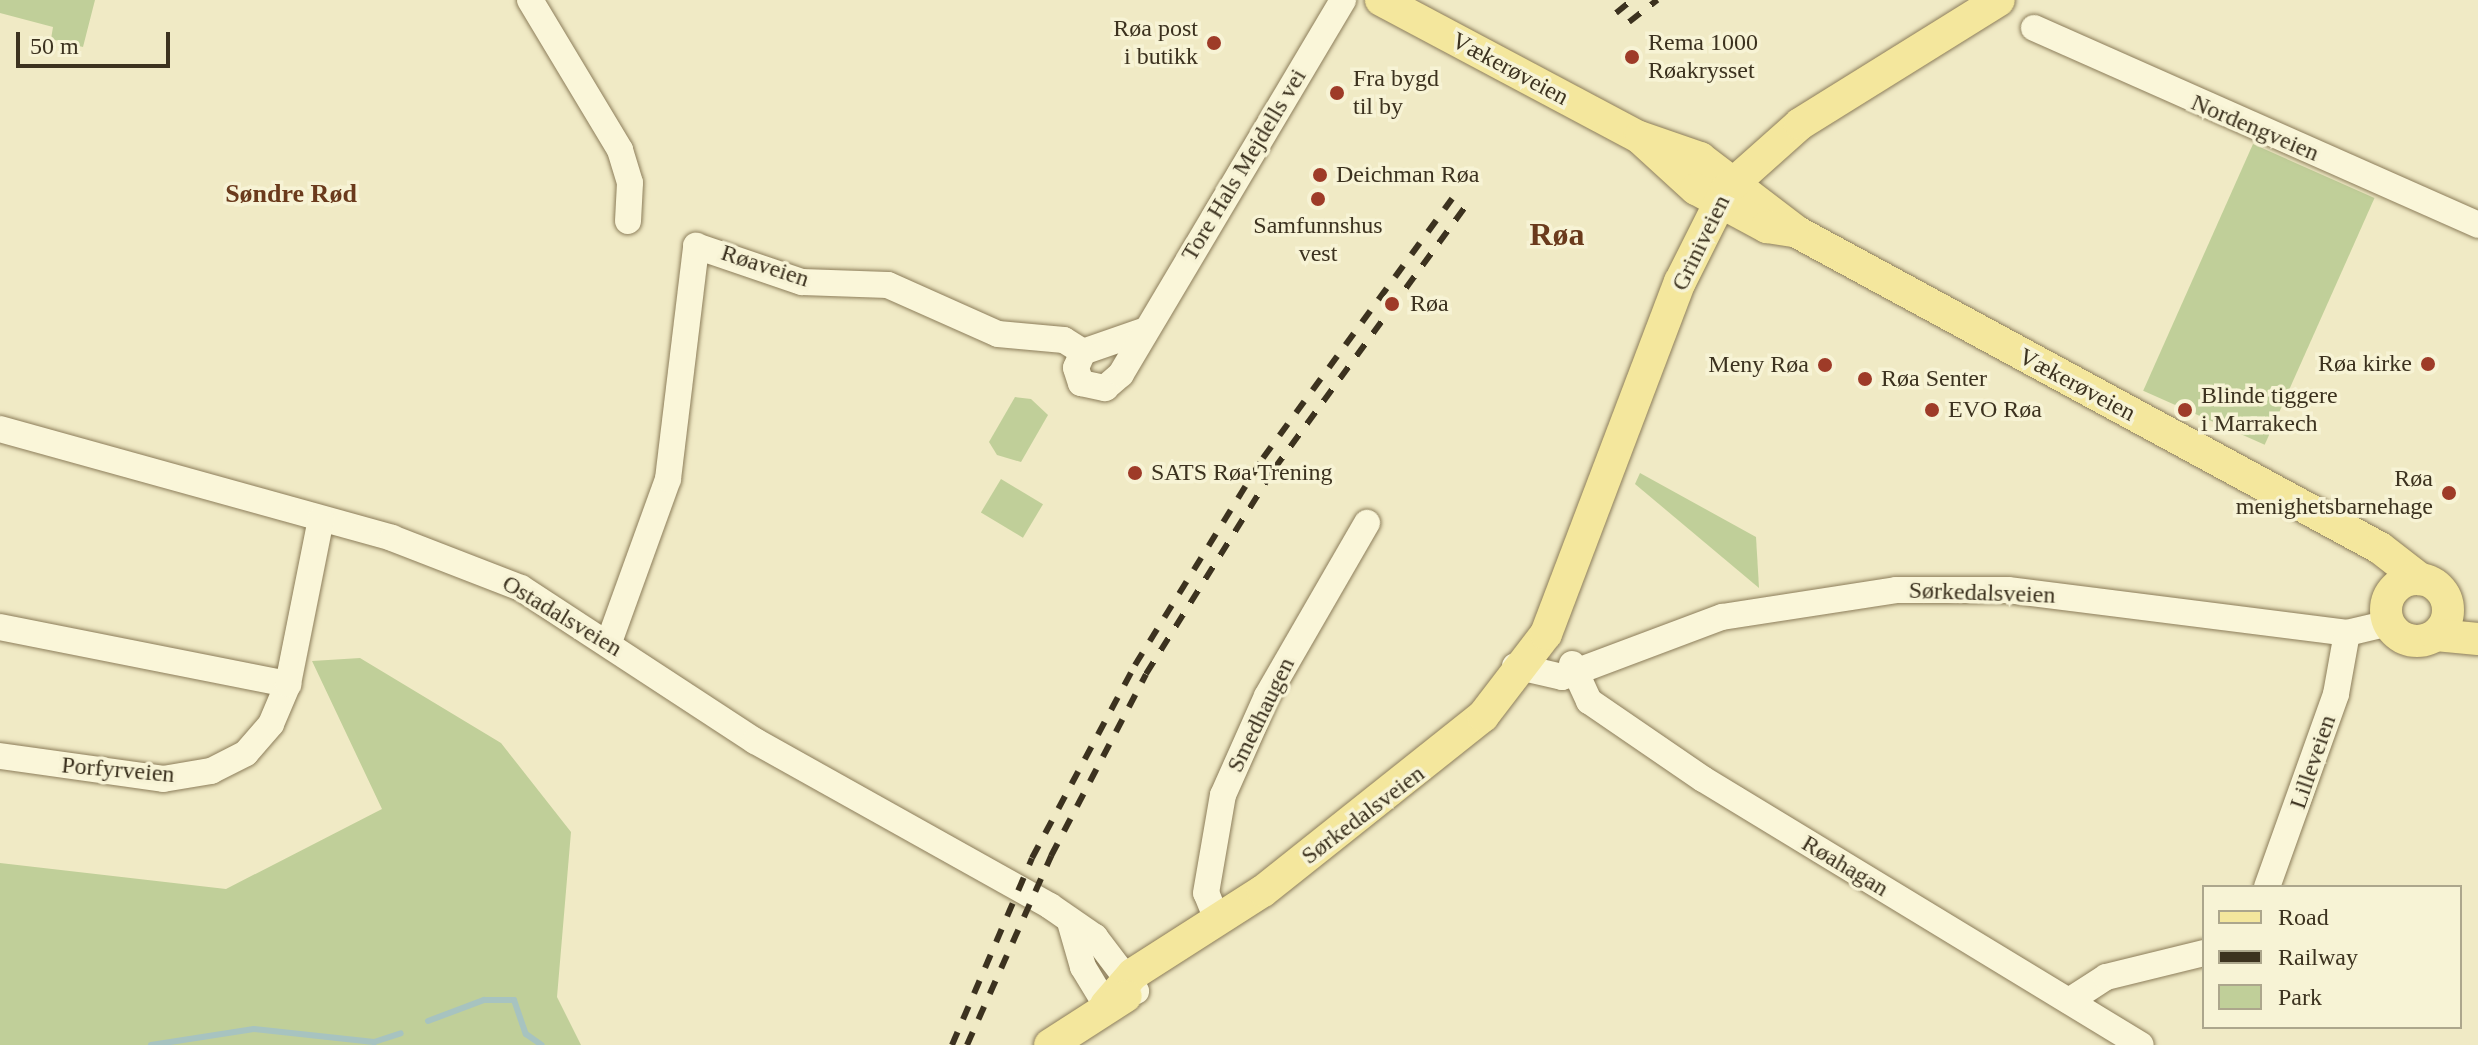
<!DOCTYPE html>
<meta charset="utf-8">
<style>
body{margin:0}
#map{position:relative;width:2478px;height:1045px;overflow:hidden;background:#f0eac5;font-family:Georgia,serif}
div>[style]{position:absolute}
.green>*{inset:0;background:#c0cf99;transform-origin:0 0}
.stream>*{height:6px;margin:-3px;padding:0 3px;transform-origin:3px;border-radius:3px;background:#a7c3c0}
.roads{filter:drop-shadow(0 0 2px #8c7d5a) drop-shadow(0 0 2px #8c7d5a)}
.minor>*{height:26px;margin:-13px;padding:0 13px;transform-origin:13px;border-radius:13px;background:#faf6d9}
.major>*{height:32px;margin:-16px;padding:0 16px;transform-origin:16px;border-radius:16px;background:#f4e79d}
.major>.ring{margin:-16px;padding:0;box-sizing:content-box;background:none;border:32px solid #f4e79d;border-radius:50%}
.rail>*{height:6px;margin-top:-3px;transform-origin:0;background:repeating-linear-gradient(90deg,#3c321f 0 14px,transparent 0 28px)}
.dots>*{width:22px;height:22px;translate:-50% -50%;box-sizing:border-box;border:4px solid #f7f3d5;border-radius:50%}
span{translate:-50% -50%;white-space:nowrap;text-align:center;line-height:1.15;-webkit-text-stroke:7px #f7f3d5;paint-order:stroke}
.poi-label{font-size:24px;color:#3c321f}
.right{translate:-100% -50%;text-align:right}
.left{translate:0 -50%;text-align:left}
.street-label{font-size:24px;color:#3c321f}
.neighbourhood-label{font-size:26px;color:#6a3a1c;font-weight:700}
.district-label{font-size:32px;color:#6a3a1c;font-weight:700}
.legend{position:absolute;left:2202px;top:885px;width:260px;height:144px;box-sizing:border-box;background:#f7f3d5;border:2px solid #aca68c;margin:0;padding:10px 14px;list-style:none;font-size:24px;color:#3c321f}
.legend li{display:flex;align-items:center;gap:16px;height:40px}
.legend b{width:40px;border:2px solid #aca68c}
.scale{position:absolute;left:16px;top:32px;width:154px;height:36px;box-sizing:border-box;border:4px solid #3c321f;border-top:0;padding-left:10px;font-size:24px;line-height:28px;white-space:nowrap;color:#3c321f;-webkit-text-stroke:6px #f7f3d5;paint-order:stroke}
</style>
<div id="map">
<div class="green">
<div style="clip-path:polygon(0 0,95px 0,83px 47px,51px 39px,53px 27px,0 13px)"></div>
<div style="left:2253px;top:144px;width:133px;height:270px;rotate:24deg"></div>
<div style="clip-path:polygon(1015px 397px,1031px 399px,1048px 415px,1021px 462px,997px 455px,989px 442px)"></div>
<div style="clip-path:polygon(1640px 473px,1756px 537px,1759px 588px,1635px 484px)"></div>
<div style="left:1001px;top:479px;width:49px;height:39px;rotate:31deg"></div>
<div style="clip-path:polygon(360px 658px,501px 743px,571px 832px,557px 997px,581px 1045px,0 1045px,0 863px,226px 889px,382px 809px,312px 661px)"></div>
</div>
<div class="stream">
<div style="left:428px;top:1021px;width:60px;rotate:-20.6deg"></div>
<div style="left:484px;top:1000px;width:30px"></div>
<div style="left:514px;top:1000px;width:36px;rotate:71deg"></div>
<div style="left:526px;top:1034px;width:19px;rotate:35deg"></div>
<div style="left:151px;top:1045px;width:104px;rotate:-8.8deg"></div>
<div style="left:254px;top:1029px;width:121px;rotate:6.2deg"></div>
<div style="left:374px;top:1042px;width:28px;rotate:-18deg"></div>
</div>
<div class="roads">
<div class="minor">
<div style="left:530px;top:0;width:175px;rotate:59deg"></div>
<div style="left:620px;top:150px;width:34px;rotate:73deg"></div>
<div style="left:630px;top:183px;width:38px;rotate:93deg"></div>
<div style="left:2034px;top:28px;width:486px;rotate:23.9deg"></div>
<div style="left:1146px;top:330px;width:67px;rotate:160.8deg"></div>
<div style="left:1083px;top:352px;width:17px;rotate:114deg"></div>
<div style="left:1076px;top:368px;width:16px;rotate:72deg"></div>
<div style="left:1081px;top:383px;width:25px;rotate:12deg"></div>
<div style="left:1105px;top:388px;width:21px;rotate:-41deg"></div>
<div style="left:1121px;top:374px;width:435px;rotate:-59.3deg"></div>
<div style="left:0;top:429px;width:407px;rotate:15.5deg"></div>
<div style="left:392px;top:538px;width:138px;rotate:21.2deg"></div>
<div style="left:521px;top:588px;width:280px;rotate:33.2deg"></div>
<div style="left:755px;top:741px;width:338px;rotate:29.2deg"></div>
<div style="left:1050px;top:906px;width:55px;rotate:34.6deg"></div>
<div style="left:1095px;top:937px;width:68px;rotate:52.8deg"></div>
<div style="left:0;top:627px;width:294px;rotate:11.2deg"></div>
<div style="left:609px;top:642px;width:173px;rotate:-70.1deg"></div>
<div style="left:668px;top:479px;width:235px;rotate:-83.1deg"></div>
<div style="left:696px;top:246px;width:112px;rotate:18.8deg"></div>
<div style="left:802px;top:282px;width:86px;rotate:2deg"></div>
<div style="left:888px;top:285px;width:120px;rotate:24deg"></div>
<div style="left:998px;top:334px;width:66px;rotate:5.2deg"></div>
<div style="left:1064px;top:340px;width:22px;rotate:32deg"></div>
<div style="left:1572px;top:664px;width:41px;rotate:65.3deg"></div>
<div style="left:1589px;top:701px;width:138px;rotate:34.4deg"></div>
<div style="left:1703px;top:779px;width:512px;rotate:31.27deg"></div>
<div style="left:1515px;top:666px;width:48px;rotate:13.2deg"></div>
<div style="left:1562px;top:677px;width:171px;rotate:-20.6deg"></div>
<div style="left:1722px;top:617px;width:176px;rotate:-8.8deg"></div>
<div style="left:1896px;top:590px;width:112px"></div>
<div style="left:2008px;top:590px;width:342px;rotate:7.2deg"></div>
<div style="left:2347px;top:633px;width:43px;rotate:-13.4deg"></div>
<div style="left:0;top:756px;width:165px;rotate:8deg"></div>
<div style="left:163px;top:779px;width:49px;rotate:-9.5deg"></div>
<div style="left:211px;top:771px;width:39px;rotate:-27deg"></div>
<div style="left:246px;top:753px;width:38px;rotate:-49deg"></div>
<div style="left:271px;top:724px;width:43px;rotate:-67deg"></div>
<div style="left:288px;top:684px;width:168px;rotate:-78.7deg"></div>
<div style="left:2267px;top:887px;width:205px;rotate:-70.3deg"></div>
<div style="left:2336px;top:694px;width:62px;rotate:-79.8deg"></div>
<div style="left:1070px;top:922px;width:47px;rotate:73.9deg"></div>
<div style="left:1083px;top:967px;width:44px;rotate:58.8deg"></div>
<div style="left:1218px;top:922px;width:31px;rotate:-112deg"></div>
<div style="left:1206px;top:893px;width:99px;rotate:-80.2deg"></div>
<div style="left:1223px;top:795px;width:108px;rotate:-66deg"></div>
<div style="left:1267px;top:696px;width:200px;rotate:-60deg"></div>
<div style="left:2069px;top:1001px;width:44px;rotate:-33deg"></div>
<div style="left:2106px;top:977px;width:101px;rotate:-13.8deg"></div>
</div>
<div class="major">
<div style="left:1381px;top:0;width:292px;rotate:28deg"></div>
<div style="left:1639px;top:137px;width:65px;rotate:19deg"></div>
<div style="left:1700px;top:158px;width:122px;rotate:37.3deg"></div>
<div style="left:1797px;top:232px;width:663px;rotate:28.46deg"></div>
<div style="left:2380px;top:548px;width:51px;rotate:37.8deg"></div>
<div style="left:1641px;top:139px;width:74px;rotate:42.3deg"></div>
<div style="left:1696px;top:189px;width:81px;rotate:28.2deg"></div>
<div style="left:1767px;top:227px;width:26px;rotate:9deg"></div>
<div class="ring" style="left:2386px;top:579px;width:30px;height:30px"></div>
<div style="left:2436px;top:635px;width:42px;rotate:5.4deg"></div>
<div style="left:1106px;top:1005px;width:41px;rotate:-48.9deg"></div>
<div style="left:1133px;top:974px;width:154px;rotate:-32.6deg"></div>
<div style="left:1263px;top:891px;width:281px;rotate:-38.5deg"></div>
<div style="left:1483px;top:716px;width:103px;rotate:-52.5deg"></div>
<div style="left:1546px;top:634px;width:377px;rotate:-69.2deg"></div>
<div style="left:1680px;top:282px;width:103px;rotate:-63.4deg"></div>
<div style="left:1726px;top:190px;width:99px;rotate:-41.7deg"></div>
<div style="left:1800px;top:124px;width:234px;rotate:-31.9deg"></div>
<div style="left:1050px;top:1045px;width:90px;rotate:-32.8deg"></div>
</div>
</div>
<div class="rail">
<div style="left:1616px;top:13px;width:21px;rotate:-39deg"></div>
<div style="left:1629px;top:22px;width:36px;rotate:-38deg"></div>
<div style="left:952px;top:1045px;width:203px;rotate:-66.8deg"></div>
<div style="left:1032px;top:858px;width:219px;rotate:-61.9deg"></div>
<div style="left:1135px;top:665px;width:243px;rotate:-58.3deg"></div>
<div style="left:1263px;top:458px;width:321px;rotate:-53.9deg"></div>
<div style="left:967px;top:1045px;width:207px;rotate:-66deg"></div>
<div style="left:1051px;top:856px;width:205px;rotate:-62.4deg"></div>
<div style="left:1146px;top:674px;width:242px;rotate:-58deg"></div>
<div style="left:1274px;top:469px;width:323px;rotate:-53.9deg"></div>
</div>
<div class="dots">
<div style="left:1214px;top:43px;background:#9e3b28"></div>
<div style="left:1632px;top:57px;background:#9e3b28"></div>
<div style="left:1337px;top:93px;background:#9e3b28"></div>
<div style="left:1320px;top:175px;background:#9e3b28"></div>
<div style="left:1318px;top:199px;background:#9e3b28"></div>
<div style="left:1392px;top:304px;background:#9e3b28"></div>
<div style="left:2428px;top:364px;background:#9e3b28"></div>
<div style="left:1825px;top:365px;background:#9e3b28"></div>
<div style="left:1865px;top:379px;background:#9e3b28"></div>
<div style="left:1932px;top:410px;background:#9e3b28"></div>
<div style="left:2185px;top:410px;background:#9e3b28"></div>
<div style="left:1135px;top:473px;background:#9e3b28"></div>
<div style="left:2449px;top:493px;background:#9e3b28"></div>
</div>
<div class="poi-label">
<span class="right" style="left:1198px;top:43px">Røa post<br>i butikk</span>
<span class="left" style="left:1648px;top:57px">Rema 1000<br>Røakrysset</span>
<span class="left" style="left:1353px;top:93px">Fra bygd<br>til by</span>
<span class="left" style="left:1336px;top:175px">Deichman Røa</span>
<span style="left:1318px;top:240px">Samfunnshus<br>vest</span>
<span class="left" style="left:1410px;top:304px">Røa</span>
<span class="right" style="left:2412px;top:364px">Røa kirke</span>
<span class="right" style="left:1809px;top:365px">Meny Røa</span>
<span class="left" style="left:1881px;top:379px">Røa Senter</span>
<span class="left" style="left:2201px;top:410px">Blinde tiggere<br>i Marrakech</span>
<span class="left" style="left:1948px;top:410px">EVO Røa</span>
<span class="left" style="left:1151px;top:473px">SATS Røa Trening</span>
<span class="right" style="left:2433px;top:493px">Røa<br>menighetsbarnehage</span>
</div>
<div class="street-label">
<span style="left:1510px;top:69px;rotate:28deg">Vækerøveien</span>
<span style="left:2255px;top:128px;rotate:23deg">Nordengveien</span>
<span style="left:1244px;top:165px;rotate:-59deg">Tore Hals Mejdells vei</span>
<span style="left:1701px;top:243px;rotate:-64deg">Griniveien</span>
<span style="left:765px;top:266px;rotate:18deg">Røaveien</span>
<span style="left:2077px;top:385px;rotate:28deg">Vækerøveien</span>
<span style="left:1982px;top:593px;rotate:2deg">Sørkedalsveien</span>
<span style="left:562px;top:616px;rotate:31deg">Ostadalsveien</span>
<span style="left:1261px;top:715px;rotate:-64deg">Smedhaugen</span>
<span style="left:2313px;top:762px;rotate:-71deg">Lilleveien</span>
<span style="left:118px;top:770px;rotate:5deg">Porfyrveien</span>
<span style="left:1363px;top:815px;rotate:-37deg">Sørkedalsveien</span>
<span style="left:1845px;top:866px;rotate:31deg">Røahagan</span>
</div>
<div class="neighbourhood-label">
<span style="left:291px;top:194px">Søndre Rød</span>
</div>
<div class="district-label">
<span style="left:1557px;top:234px">Røa</span>
</div>
<ul class="legend">
<li><b style="height:10px;background:#f4e79d"></b>Road</li>
<li><b style="height:10px;background:#3c321f"></b>Railway</li>
<li><b style="height:22px;background:#c0cf99"></b>Park</li>
</ul>
<div class="scale">50 m</div>
</div>
